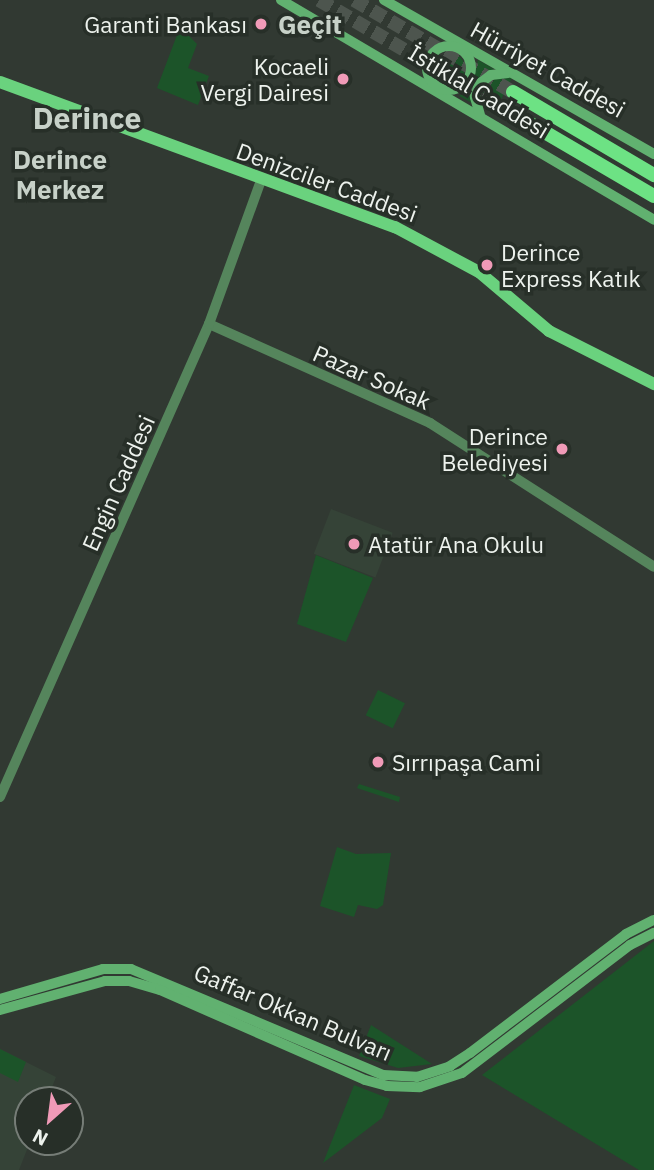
<!DOCTYPE html>
<meta charset="utf-8">
<style>
body{margin:0}
#map{position:relative;width:654px;height:1170px;overflow:hidden;background:#313932;font-family:"IBM Plex Sans",sans-serif}
div>[style]{position:absolute}
.built>*{inset:0;background:#354337;transform-origin:0 0}
.green>*{inset:0;background:#1c5429;transform-origin:0 0}
.round{border-radius:50%}
.trunk-tunnel>*{height:14px;margin-top:-7px;transform-origin:0;background:repeating-linear-gradient(90deg,#4d554e 0 14px,transparent 0 21px)}
.tertiary>*{height:10px;margin:-5px;padding:0 5px;transform-origin:5px;border-radius:5px;background:#55855c}
.secondary>*{height:10px;margin:-5px;padding:0 5px;transform-origin:5px;border-radius:5px;background:#61b170}
.secondary>.ring{margin:-5px;padding:0;box-sizing:content-box;background:none;border:10px solid #61b170;border-radius:50%}
.primary>*{height:12px;margin:-6px;padding:0 6px;transform-origin:6px;border-radius:6px;background:#6ad27e}
.trunk>*{height:14px;margin:-7px;padding:0 7px;transform-origin:7px;border-radius:7px;background:#6de284}
.dots>*{width:19px;height:19px;translate:-50% -50%;box-sizing:border-box;border:4px solid #272f28;border-radius:50%}
span{translate:-50% -50%;white-space:nowrap;text-align:center;line-height:1.15;-webkit-text-stroke:7px #272f28;paint-order:stroke}
.poi-label{font-size:23px;color:#edf2ed}
.right{translate:-100% -50%;text-align:right}
.left{translate:0 -50%;text-align:left}
.street-label{font-size:23px;color:#edf2ed}
.quarter-label{font-size:26px;color:#c7d1c8;font-weight:700}
.district-label{font-size:30px;color:#c7d1c8;font-weight:700}
.north{position:absolute;left:14px;top:1086px;width:70px;height:70px;box-sizing:border-box;background:#272f28;border:2px solid #767d77;border-radius:50%;rotate:208deg;font-size:19px;font-weight:700;line-height:28px;text-align:center;color:#edf2ed}
.north::after{content:'';display:block;margin:auto;width:24px;height:32px;background:#f09ab7;clip-path:polygon(50% 0,100% 100%,50% 72%,0 100%)}
</style>
<div id="map">
<div class="built">
<div style="left:331px;top:509px;width:66px;height:48px;rotate:21deg"></div>
<div style="clip-path:polygon(0 1049px,56px 1077px,47px 1100px,28px 1100px,30px 1142px,19px 1170px,0 1170px)"></div>
</div>
<div class="green">
<div style="clip-path:polygon(180px 27px,197px 44px,188px 68px,209px 76px,198px 105px,157px 88px)"></div>
<div class="round" style="left:437px;top:54px;width:28px;height:28px"></div>
<div style="clip-path:polygon(478px 60px,494px 69px,486px 73px,474px 104px,459px 96px,473px 85px)"></div>
<div style="clip-path:polygon(496px 78px,512px 78px,494px 113px,483px 93px)"></div>
<div style="clip-path:polygon(316px 555px,373px 578px,346px 642px,297px 624px)"></div>
<div style="left:378px;top:690px;width:30px;height:28px;rotate:26deg"></div>
<div style="clip-path:polygon(359px 784px,400px 797px,399px 802px,357px 788px)"></div>
<div style="clip-path:polygon(337px 847px,356px 854px,391px 853px,383px 905px,377px 909px,358px 905px,354px 917px,320px 906px)"></div>
<div style="clip-path:polygon(654px 941px,654px 1170px,639px 1170px,482px 1075px)"></div>
<div style="clip-path:polygon(371px 1025px,432px 1064px,398px 1068px,359px 1056px)"></div>
<div style="clip-path:polygon(0 1049px,26px 1062px,18px 1082px,0 1073px)"></div>
<div style="clip-path:polygon(354px 1085px,390px 1099px,382px 1118px,323px 1163px)"></div>
</div>
<div class="trunk-tunnel">
<div style="left:319px;top:0;width:212px;rotate:30.3deg"></div>
<div style="left:354px;top:0;width:184px;rotate:30.1deg"></div>
</div>
<div class="tertiary">
<div style="left:209px;top:324px;width:242px;rotate:24.1deg"></div>
<div style="left:430px;top:423px;width:266px;rotate:32.7deg"></div>
<div style="left:0;top:797px;width:517px;rotate:-66.16deg"></div>
<div style="left:209px;top:324px;width:153px;rotate:-70.1deg"></div>
</div>
<div class="secondary">
<div style="left:281px;top:0;width:433px;rotate:30.5deg"></div>
<div style="left:384px;top:0;width:311px;rotate:29.7deg"></div>
<div class="ring" style="left:427px;top:46px;width:34px;height:34px"></div>
<div style="left:480px;top:115px;width:19px;rotate:-106deg"></div>
<div style="left:475px;top:97px;width:14px;rotate:-73deg"></div>
<div style="left:479px;top:84px;width:15px;rotate:-37deg"></div>
<div style="left:491px;top:75px;width:17px;rotate:-7deg"></div>
<div style="left:0;top:999px;width:107px;rotate:-16.2deg"></div>
<div style="left:103px;top:969px;width:28px"></div>
<div style="left:131px;top:969px;width:273px;rotate:22.8deg"></div>
<div style="left:383px;top:1075px;width:34px;rotate:3deg"></div>
<div style="left:417px;top:1077px;width:35px;rotate:-18deg"></div>
<div style="left:450px;top:1066px;width:24px;rotate:-33deg"></div>
<div style="left:470px;top:1053px;width:196px;rotate:-37.3deg"></div>
<div style="left:626px;top:934px;width:31px;rotate:-27deg"></div>
<div style="left:0;top:1010px;width:109px;rotate:-15.4deg"></div>
<div style="left:105px;top:981px;width:24px"></div>
<div style="left:129px;top:981px;width:32px;rotate:16deg"></div>
<div style="left:160px;top:990px;width:224px;rotate:23.7deg"></div>
<div style="left:365px;top:1080px;width:23px;rotate:15deg"></div>
<div style="left:387px;top:1086px;width:33px;rotate:2deg"></div>
<div style="left:420px;top:1087px;width:44px;rotate:-18.4deg"></div>
<div style="left:462px;top:1073px;width:211px;rotate:-37.3deg"></div>
<div style="left:630px;top:945px;width:27px;rotate:-27deg"></div>
</div>
<div class="primary">
<div style="left:0;top:82px;width:421px;rotate:20.2deg"></div>
<div style="left:395px;top:227px;width:95px;rotate:28.2deg"></div>
<div style="left:479px;top:272px;width:92px;rotate:40.1deg"></div>
<div style="left:549px;top:331px;width:118px;rotate:26.8deg"></div>
</div>
<div class="trunk">
<div style="left:513px;top:92px;width:164px;rotate:30.5deg"></div>
<div style="left:502px;top:107px;width:176px;rotate:30.4deg"></div>
</div>
<div class="dots">
<div style="left:261px;top:24px;background:#f09ab7"></div>
<div style="left:343px;top:79px;background:#f09ab7"></div>
<div style="left:487px;top:265px;background:#f09ab7"></div>
<div style="left:562px;top:449px;background:#f09ab7"></div>
<div style="left:354px;top:544px;background:#f09ab7"></div>
<div style="left:378px;top:762px;background:#f09ab7"></div>
</div>
<div class="poi-label">
<span class="right" style="left:247px;top:24px">Garanti Bankası</span>
<span class="right" style="left:329px;top:79px">Kocaeli<br>Vergi Dairesi</span>
<span class="left" style="left:501px;top:265px">Derince<br>Express Katık</span>
<span class="right" style="left:548px;top:449px">Derince<br>Belediyesi</span>
<span class="left" style="left:368px;top:544px">Atatür Ana Okulu</span>
<span class="left" style="left:392px;top:762px">Sırrıpaşa Cami</span>
</div>
<div class="street-label">
<span style="left:548px;top:69px;rotate:29deg">Hürriyet Caddesi</span>
<span style="left:479px;top:91px;rotate:31deg">İstiklal Caddesi</span>
<span style="left:327px;top:182px;rotate:20deg">Denizciler Caddesi</span>
<span style="left:372px;top:377px;rotate:24deg">Pazar Sokak</span>
<span style="left:118px;top:483px;rotate:-66deg">Engin Caddesi</span>
<span style="left:293px;top:1012px;rotate:23deg">Gaffar Okkan Bulvarı</span>
</div>
<div class="quarter-label">
<span style="left:310px;top:25px">Geçit</span>
<span style="left:60px;top:175px">Derince<br>Merkez</span>
</div>
<div class="district-label">
<span style="left:87px;top:118px">Derince</span>
</div>
<div class="north">N</div>
</div>
